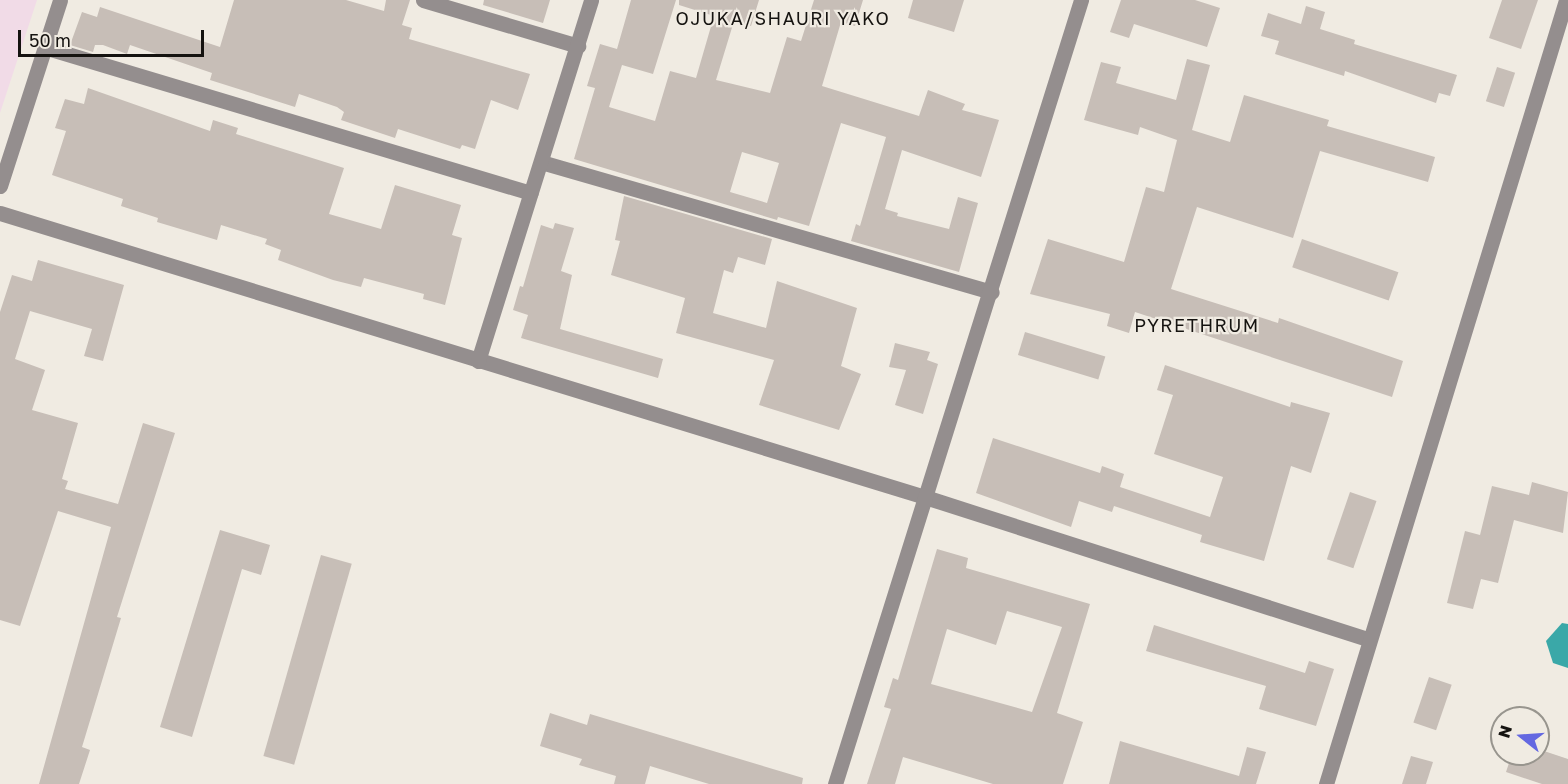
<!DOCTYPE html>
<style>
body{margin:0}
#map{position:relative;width:1568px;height:784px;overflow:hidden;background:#f0ebe2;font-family:"Golos Text",sans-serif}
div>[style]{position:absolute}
.commercial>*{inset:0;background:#f1dbe7}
.water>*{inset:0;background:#3aa8a8}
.building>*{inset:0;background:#c7beb7;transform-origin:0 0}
.minor>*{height:15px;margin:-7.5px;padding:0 7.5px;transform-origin:7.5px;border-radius:7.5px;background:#948e8e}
span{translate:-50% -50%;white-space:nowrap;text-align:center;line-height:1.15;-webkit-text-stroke:4.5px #f0ebe2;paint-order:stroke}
.quarter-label{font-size:18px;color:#151310;letter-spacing:1.5px}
.north{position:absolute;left:1490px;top:706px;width:60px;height:60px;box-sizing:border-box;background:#f0ebe2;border:2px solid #98958e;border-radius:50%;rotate:287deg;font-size:16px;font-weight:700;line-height:24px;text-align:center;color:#151310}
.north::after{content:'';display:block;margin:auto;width:21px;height:27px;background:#6468e1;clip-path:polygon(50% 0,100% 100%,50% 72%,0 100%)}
.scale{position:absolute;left:18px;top:30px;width:186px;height:27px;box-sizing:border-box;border:3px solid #151310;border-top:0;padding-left:8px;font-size:18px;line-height:21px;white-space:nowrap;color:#151310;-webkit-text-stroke:4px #f0ebe2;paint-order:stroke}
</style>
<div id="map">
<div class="commercial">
<div style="clip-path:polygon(0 0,37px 0,0 113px)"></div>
</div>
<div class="water">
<div style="clip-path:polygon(1562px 623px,1568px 624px,1568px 668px,1553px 663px,1546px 641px)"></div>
</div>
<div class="building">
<div style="clip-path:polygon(234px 0,346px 0,384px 11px,386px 0,410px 0,402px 25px,412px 28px,409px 39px,530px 74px,518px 110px,491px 100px,475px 149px,462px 145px,460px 149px,398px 129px,395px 138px,341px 120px,344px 112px,337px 107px,299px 94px,295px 107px,210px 80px,212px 73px,130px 45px,127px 54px,103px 45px,95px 45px,93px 52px,70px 45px,82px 12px,97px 17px,100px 7px,220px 47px)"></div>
<div style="clip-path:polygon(484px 0,550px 0,543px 23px,483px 5px)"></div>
<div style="clip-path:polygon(evenodd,631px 0,676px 0,653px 74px,622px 65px,609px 107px,655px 121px,670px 71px,696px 78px,714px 16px,679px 5px,679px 0,759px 0,751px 26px,734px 21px,716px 80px,770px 93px,787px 37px,801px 41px,814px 0,863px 0,855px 26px,841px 22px,822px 86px,919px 116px,928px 90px,965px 104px,962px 110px,999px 120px,981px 177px,902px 150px,885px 209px,898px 213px,897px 216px,949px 229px,958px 197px,978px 203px,959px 272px,851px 241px,856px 224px,860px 226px,886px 137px,841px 123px,809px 226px,778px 217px,777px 220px,574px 159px,595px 88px,587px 86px,600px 44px,617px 49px,631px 0,742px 152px,779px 163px,767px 203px,730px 192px,742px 152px)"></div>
<div style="clip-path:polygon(913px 0,964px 0,954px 32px,908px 18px)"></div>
<div style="clip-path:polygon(1121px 0,1195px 0,1220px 8px,1207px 47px,1134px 24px,1129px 38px,1110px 32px)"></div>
<div style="clip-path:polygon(1502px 0,1538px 0,1521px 49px,1489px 38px)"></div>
<div style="clip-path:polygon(1306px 6px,1325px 12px,1320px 29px,1355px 40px,1354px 44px,1457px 75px,1450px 96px,1439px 93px,1436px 103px,1345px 71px,1344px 76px,1275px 54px,1279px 41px,1261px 36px,1268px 13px,1301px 24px)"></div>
<div style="clip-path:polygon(1187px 59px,1210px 65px,1192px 130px,1230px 142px,1244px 95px,1329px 120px,1327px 126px,1435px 157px,1428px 182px,1320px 151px,1293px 238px,1197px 207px,1171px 289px,1278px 323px,1279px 318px,1403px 361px,1392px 397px,1135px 312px,1129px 333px,1107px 326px,1110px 314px,1030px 294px,1048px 239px,1124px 262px,1146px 187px,1164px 192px,1177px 140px,1140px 127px,1138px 135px,1084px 120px,1101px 62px,1121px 67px,1116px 83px,1176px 100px)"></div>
<div style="left:1497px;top:67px;width:19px;height:36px;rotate:18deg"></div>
<div style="clip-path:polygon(88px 88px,210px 131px,213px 120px,238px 128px,236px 134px,344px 168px,329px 214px,381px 229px,395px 185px,461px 205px,452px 235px,462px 238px,445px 305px,423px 299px,424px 294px,364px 278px,361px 287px,333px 280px,278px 260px,281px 250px,265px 244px,267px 239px,221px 225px,217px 240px,157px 222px,158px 218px,121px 206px,123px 199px,52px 175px,66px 131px,55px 128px,65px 99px,84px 104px)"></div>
<div style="clip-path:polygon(624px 196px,772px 239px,765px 265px,738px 257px,733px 273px,724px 270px,713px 313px,766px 328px,777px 281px,857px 308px,841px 366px,861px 374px,839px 430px,759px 405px,774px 360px,676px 333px,685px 298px,611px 275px,620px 241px,615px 240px)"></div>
<div style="clip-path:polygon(555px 223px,574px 228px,561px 271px,572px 275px,560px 329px,663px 359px,658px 378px,521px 338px,528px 315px,513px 310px,520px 286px,523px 287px,541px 225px,553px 229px)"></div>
<div style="left:1302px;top:239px;width:102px;height:30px;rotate:19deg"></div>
<div style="clip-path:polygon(38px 260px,124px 285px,103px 361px,84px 356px,92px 329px,30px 311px,15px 359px,45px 370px,32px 410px,78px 423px,62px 479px,68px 481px,65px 489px,118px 504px,143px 423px,175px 433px,117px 617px,121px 618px,82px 747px,90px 750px,79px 784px,39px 784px,111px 527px,58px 511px,20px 626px,0 620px,0 312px,12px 275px,32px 281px)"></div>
<div style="left:1025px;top:332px;width:84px;height:24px;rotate:17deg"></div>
<div style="clip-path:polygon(895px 343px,930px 352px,927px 360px,938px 364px,923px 414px,895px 405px,906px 370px,889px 367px)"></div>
<div style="clip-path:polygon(1165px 365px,1290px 407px,1291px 402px,1330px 413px,1311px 473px,1291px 466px,1264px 561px,1200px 542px,1202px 535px,1114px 506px,1112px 512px,1079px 501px,1071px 527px,976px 493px,993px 438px,1100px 473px,1102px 466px,1124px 474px,1120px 487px,1210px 517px,1223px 477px,1154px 454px,1173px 395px,1157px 390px)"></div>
<div style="clip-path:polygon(1532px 482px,1568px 492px,1563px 533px,1514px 520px,1498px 583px,1481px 579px,1473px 609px,1447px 603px,1465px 531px,1480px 535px,1492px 486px,1529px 495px)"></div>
<div style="left:1350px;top:492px;width:28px;height:71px;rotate:19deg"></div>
<div style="clip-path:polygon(220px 530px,270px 545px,261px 575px,242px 569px,192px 737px,160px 727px)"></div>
<div style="clip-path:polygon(evenodd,937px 549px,968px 558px,966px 568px,1090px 604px,1057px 713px,1083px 722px,1063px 784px,993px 784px,903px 757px,895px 784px,867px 784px,891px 709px,884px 707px,893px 678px,898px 680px,937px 549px,1007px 611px,1062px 627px,1032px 712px,931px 684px,947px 629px,996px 645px,1007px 611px)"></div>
<div style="left:321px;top:555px;width:32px;height:209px;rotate:16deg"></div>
<div style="clip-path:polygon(1154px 625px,1305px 673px,1309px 661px,1334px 669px,1316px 726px,1259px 709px,1266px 686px,1146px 651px)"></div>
<div style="left:1429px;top:677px;width:24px;height:48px;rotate:19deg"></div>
<div style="clip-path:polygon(550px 713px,587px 725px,590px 714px,803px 778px,802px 784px,709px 784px,650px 766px,645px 784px,614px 784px,616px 776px,579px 765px,582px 759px,540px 746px)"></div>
<div style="clip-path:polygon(1120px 741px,1239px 776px,1247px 747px,1266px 752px,1256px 784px,1109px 784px)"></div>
<div style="clip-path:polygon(1538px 749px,1568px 759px,1568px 784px,1542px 784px,1506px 772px,1512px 754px,1538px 754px)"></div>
<div style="clip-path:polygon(1411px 756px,1433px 762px,1426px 784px,1402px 784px)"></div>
</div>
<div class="minor">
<div style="left:423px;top:0;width:162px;rotate:16.5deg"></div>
<div style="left:44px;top:47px;width:508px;rotate:16.69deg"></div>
<div style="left:541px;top:162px;width:469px;rotate:16.1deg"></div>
<div style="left:0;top:186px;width:195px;rotate:-72.1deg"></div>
<div style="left:0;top:213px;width:968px;rotate:17.07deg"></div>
<div style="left:925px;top:497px;width:465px;rotate:17.8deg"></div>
<div style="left:478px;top:361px;width:378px;rotate:-72.6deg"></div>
<div style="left:835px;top:784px;width:822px;rotate:-72.58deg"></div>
<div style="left:1326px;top:784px;width:820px;rotate:-72.98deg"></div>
</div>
<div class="quarter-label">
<span style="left:783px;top:18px">OJUKA/SHAURI YAKO</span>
<span style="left:1197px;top:325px">PYRETHRUM</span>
</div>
<div class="north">N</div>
<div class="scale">50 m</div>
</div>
